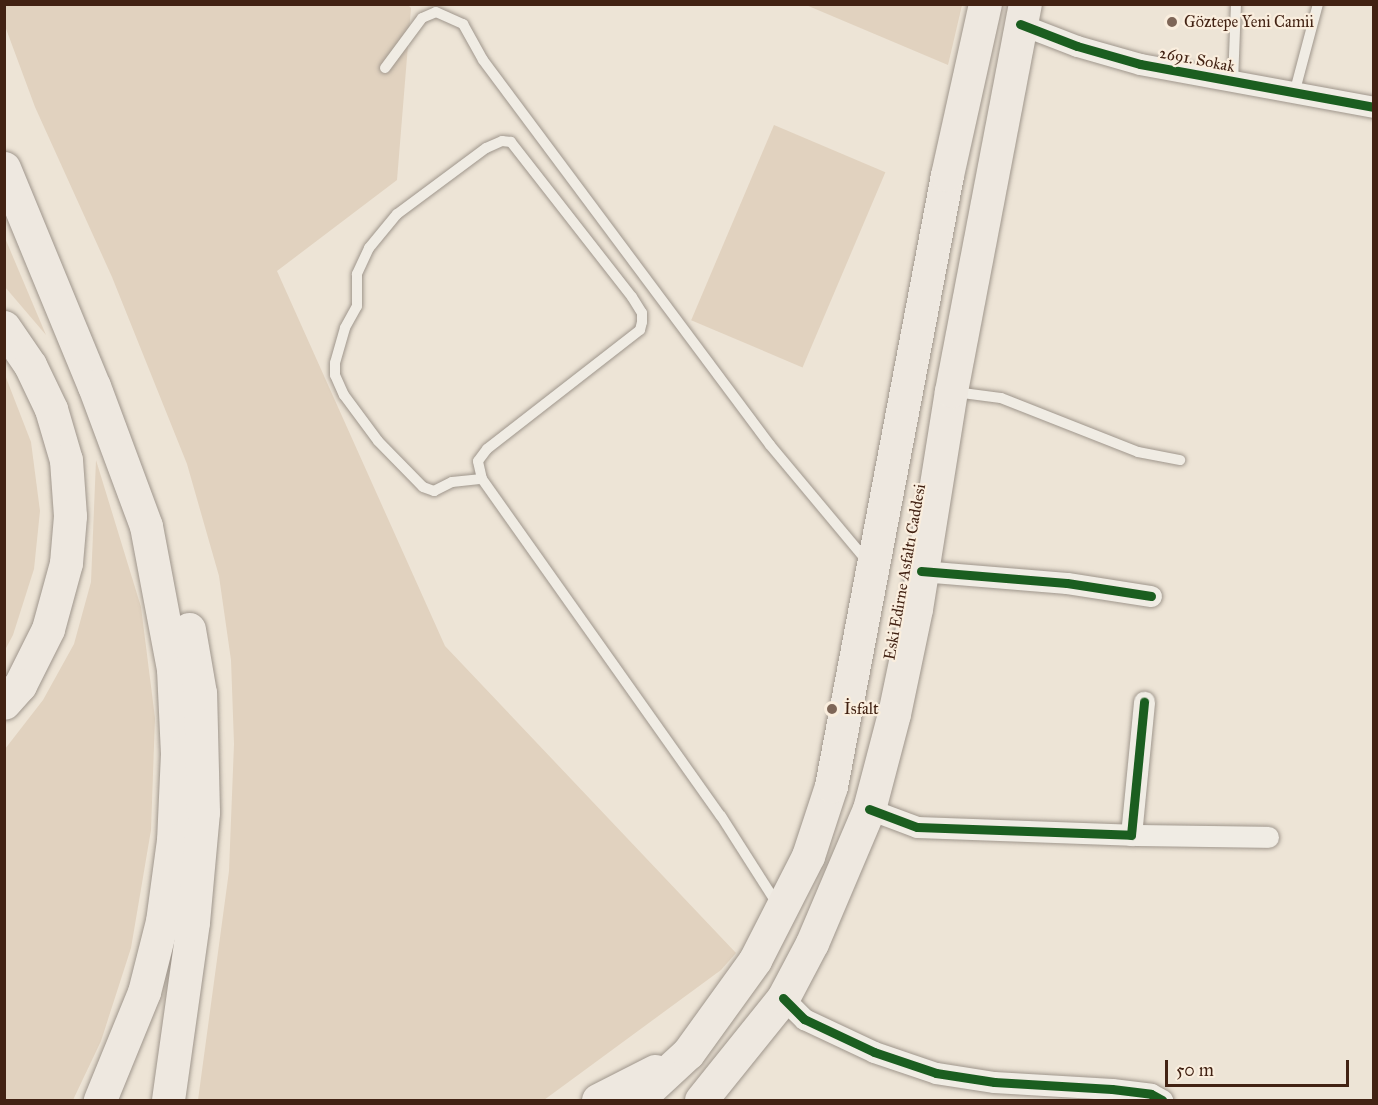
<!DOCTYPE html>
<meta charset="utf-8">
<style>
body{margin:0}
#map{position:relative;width:1378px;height:1105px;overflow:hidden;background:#ede4d6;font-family:"IM FELL Great Primer",serif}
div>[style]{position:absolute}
.green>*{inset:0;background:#e1d2bf;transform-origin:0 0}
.roads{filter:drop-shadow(0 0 2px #9f968c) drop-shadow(0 0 2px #9f968c)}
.service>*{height:10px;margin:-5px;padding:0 5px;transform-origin:5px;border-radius:5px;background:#f0ece4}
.minor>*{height:21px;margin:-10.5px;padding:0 10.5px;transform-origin:10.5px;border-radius:10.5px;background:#f0ece4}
.primary>*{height:33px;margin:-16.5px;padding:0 16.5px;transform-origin:16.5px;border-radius:16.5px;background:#eee8e0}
.motorway>*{height:33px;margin:-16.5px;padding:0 16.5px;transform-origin:16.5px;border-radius:16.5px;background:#eee8e0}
.cycleway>*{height:9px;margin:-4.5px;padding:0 4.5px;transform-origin:4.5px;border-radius:4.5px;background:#1b5e20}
.dots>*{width:16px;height:16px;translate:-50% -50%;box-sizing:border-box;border:3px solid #faeede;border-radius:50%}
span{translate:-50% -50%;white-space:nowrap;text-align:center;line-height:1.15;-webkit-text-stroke:4.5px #faeede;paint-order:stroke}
.poi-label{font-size:16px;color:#422213}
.left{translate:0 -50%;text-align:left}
.street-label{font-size:16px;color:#422213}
.frame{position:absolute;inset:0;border:6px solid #422213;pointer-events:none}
.scale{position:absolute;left:1165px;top:1060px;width:184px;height:27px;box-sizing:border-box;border:3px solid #422213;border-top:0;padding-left:8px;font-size:18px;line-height:21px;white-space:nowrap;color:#422213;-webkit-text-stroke:4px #faeede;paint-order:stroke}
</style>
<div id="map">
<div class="green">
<div style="clip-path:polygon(5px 4px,407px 4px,411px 8px,397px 180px,277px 271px,445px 646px,736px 953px,721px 970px,544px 1100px,198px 1100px,229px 871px,234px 744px,231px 660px,219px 576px,187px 464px,112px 277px,35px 107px,5px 26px)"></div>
<div style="clip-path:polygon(806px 5px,962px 5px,948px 65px)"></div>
<div style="left:774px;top:125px;width:121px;height:212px;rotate:23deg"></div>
<div style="clip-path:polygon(5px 238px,46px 335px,5px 287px)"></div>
<div style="clip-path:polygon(5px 375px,31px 442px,40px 511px,34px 569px,13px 635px,5px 650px)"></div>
<div style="clip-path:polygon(96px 460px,141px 607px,155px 718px,151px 830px,131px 948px,101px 1041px,73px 1100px,5px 1100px,5px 749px,43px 700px,74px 644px,91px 582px)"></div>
</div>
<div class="roads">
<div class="service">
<div style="left:385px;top:68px;width:62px;rotate:-53.5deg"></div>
<div style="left:422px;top:18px;width:15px;rotate:-23deg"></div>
<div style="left:436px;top:12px;width:30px;rotate:24deg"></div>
<div style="left:463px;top:24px;width:41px;rotate:60.9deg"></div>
<div style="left:483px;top:60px;width:480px;rotate:53.3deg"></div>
<div style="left:770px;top:445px;width:151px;rotate:50.1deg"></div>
<div style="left:1233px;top:82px;width:78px;rotate:-87.8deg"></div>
<div style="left:1294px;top:94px;width:93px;rotate:-75.1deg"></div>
<div style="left:955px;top:392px;width:46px;rotate:7.4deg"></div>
<div style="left:1001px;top:398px;width:147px;rotate:21.5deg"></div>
<div style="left:1138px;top:452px;width:43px;rotate:10.8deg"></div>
<div style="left:482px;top:479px;width:18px;rotate:-103deg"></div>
<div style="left:478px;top:461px;width:15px;rotate:-53deg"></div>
<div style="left:487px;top:449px;width:194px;rotate:-37.9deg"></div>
<div style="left:640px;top:330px;width:8px;rotate:-76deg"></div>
<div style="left:642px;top:322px;width:9px;rotate:-90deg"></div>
<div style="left:642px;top:313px;width:19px;rotate:-122deg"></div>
<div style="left:632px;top:297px;width:197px;rotate:-128deg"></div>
<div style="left:511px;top:142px;width:9px;rotate:-174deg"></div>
<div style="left:502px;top:141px;width:17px;rotate:156deg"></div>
<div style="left:486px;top:148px;width:111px;rotate:143.4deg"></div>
<div style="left:397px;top:214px;width:44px;rotate:129.5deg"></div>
<div style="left:369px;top:248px;width:29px;rotate:115deg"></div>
<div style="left:357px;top:274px;width:32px;rotate:90deg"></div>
<div style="left:357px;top:306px;width:25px;rotate:119deg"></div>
<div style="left:345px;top:328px;width:36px;rotate:106deg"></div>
<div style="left:335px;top:363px;width:12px;rotate:90deg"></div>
<div style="left:335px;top:375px;width:22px;rotate:66deg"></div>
<div style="left:344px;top:395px;width:57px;rotate:53.5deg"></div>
<div style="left:378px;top:441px;width:64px;rotate:45.6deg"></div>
<div style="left:423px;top:487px;width:12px;rotate:20deg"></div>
<div style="left:434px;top:491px;width:20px;rotate:-27deg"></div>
<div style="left:452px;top:482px;width:30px;rotate:-6deg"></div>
<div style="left:482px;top:479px;width:413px;rotate:54.7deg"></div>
<div style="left:721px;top:816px;width:104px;rotate:57.5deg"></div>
</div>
<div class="minor">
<div style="left:1020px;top:24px;width:61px;rotate:21.1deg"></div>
<div style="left:1077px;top:46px;width:66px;rotate:15.9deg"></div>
<div style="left:1140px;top:64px;width:238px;rotate:10.4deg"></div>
<div style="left:921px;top:571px;width:146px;rotate:4.7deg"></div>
<div style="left:1067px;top:583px;width:85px;rotate:8.8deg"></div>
<div style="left:869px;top:809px;width:51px;rotate:20.6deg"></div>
<div style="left:917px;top:827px;width:214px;rotate:2.1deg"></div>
<div style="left:1131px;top:835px;width:134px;rotate:-84.4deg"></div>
<div style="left:1131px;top:835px;width:137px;rotate:0.8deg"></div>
<div style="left:783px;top:998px;width:30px;rotate:45deg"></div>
<div style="left:804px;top:1019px;width:77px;rotate:25.2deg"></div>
<div style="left:874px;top:1052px;width:65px;rotate:18.7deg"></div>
<div style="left:936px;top:1073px;width:59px;rotate:8.8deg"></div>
<div style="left:994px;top:1082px;width:118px;rotate:3.4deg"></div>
<div style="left:1112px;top:1089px;width:39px;rotate:7deg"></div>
<div style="left:1151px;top:1094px;width:13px;rotate:29deg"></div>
</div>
<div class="primary">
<div style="left:598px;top:1100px;width:64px;rotate:-27deg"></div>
<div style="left:637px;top:1100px;width:69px;rotate:-42.7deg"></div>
<div style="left:688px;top:1053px;width:115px;rotate:-54.2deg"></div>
<div style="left:755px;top:960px;width:117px;rotate:-63deg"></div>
<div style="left:808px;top:856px;width:74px;rotate:-71.8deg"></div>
<div style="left:831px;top:786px;width:622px;rotate:-79.25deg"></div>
<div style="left:947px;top:175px;width:175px;rotate:-77.5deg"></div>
<div style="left:701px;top:1100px;width:131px;rotate:-51.2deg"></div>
<div style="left:783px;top:998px;width:62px;rotate:-62.2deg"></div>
<div style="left:812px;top:943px;width:146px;rotate:-67deg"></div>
<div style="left:869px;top:809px;width:98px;rotate:-75.3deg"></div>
<div style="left:894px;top:714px;width:107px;rotate:-78.2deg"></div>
<div style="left:916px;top:609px;width:221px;rotate:-80.9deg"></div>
<div style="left:951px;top:391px;width:394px;rotate:-79.2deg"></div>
</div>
<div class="motorway">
<div style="left:4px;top:168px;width:236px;rotate:67.6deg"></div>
<div style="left:94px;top:386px;width:149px;rotate:69.6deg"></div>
<div style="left:146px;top:526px;width:146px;rotate:79.3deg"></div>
<div style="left:173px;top:669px;width:84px;rotate:87.3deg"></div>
<div style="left:177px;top:753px;width:87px;rotate:92.6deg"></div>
<div style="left:173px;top:840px;width:82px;rotate:97.7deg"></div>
<div style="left:162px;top:921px;width:73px;rotate:104.2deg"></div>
<div style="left:144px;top:992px;width:117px;rotate:112.2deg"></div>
<div style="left:4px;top:327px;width:46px;rotate:55.6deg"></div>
<div style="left:30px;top:365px;width:49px;rotate:64.5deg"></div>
<div style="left:51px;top:409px;width:53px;rotate:73.6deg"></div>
<div style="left:66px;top:460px;width:56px;rotate:85.9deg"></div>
<div style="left:70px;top:516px;width:47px;rotate:94.9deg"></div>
<div style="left:66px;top:563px;width:68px;rotate:105.3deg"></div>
<div style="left:48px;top:629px;width:63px;rotate:116.6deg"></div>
<div style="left:20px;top:685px;width:24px;rotate:132deg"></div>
<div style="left:168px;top:1100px;width:180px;rotate:-82deg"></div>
<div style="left:193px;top:922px;width:110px;rotate:-84.8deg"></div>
<div style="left:203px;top:812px;width:119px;rotate:-91.4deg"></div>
<div style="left:200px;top:693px;width:65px;rotate:-99.8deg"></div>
</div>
</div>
<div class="cycleway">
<div style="left:1020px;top:24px;width:61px;rotate:21.1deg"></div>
<div style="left:1077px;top:46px;width:66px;rotate:15.9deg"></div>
<div style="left:1140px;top:64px;width:238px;rotate:10.4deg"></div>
<div style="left:921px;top:571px;width:146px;rotate:4.7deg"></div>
<div style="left:1067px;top:583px;width:85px;rotate:8.8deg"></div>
<div style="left:869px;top:809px;width:51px;rotate:20.6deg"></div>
<div style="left:917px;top:827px;width:214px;rotate:2.1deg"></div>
<div style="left:1131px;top:835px;width:134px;rotate:-84.4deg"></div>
<div style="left:783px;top:998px;width:30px;rotate:45deg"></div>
<div style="left:804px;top:1019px;width:77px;rotate:25.2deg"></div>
<div style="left:874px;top:1052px;width:65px;rotate:18.7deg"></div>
<div style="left:936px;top:1073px;width:59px;rotate:8.8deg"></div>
<div style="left:994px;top:1082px;width:118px;rotate:3.4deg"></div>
<div style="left:1112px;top:1089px;width:39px;rotate:7deg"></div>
<div style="left:1151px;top:1094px;width:13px;rotate:29deg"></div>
</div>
<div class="dots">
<div style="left:1172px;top:22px;background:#7e6657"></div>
<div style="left:832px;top:709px;background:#7e6657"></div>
</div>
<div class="poi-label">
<span class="left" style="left:1184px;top:22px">Göztepe Yeni Camii</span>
<span class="left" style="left:844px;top:709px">İsfalt</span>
</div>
<div class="street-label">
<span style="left:1197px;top:60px;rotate:11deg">2691. Sokak</span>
<span style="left:905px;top:572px;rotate:-80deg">Eski Edirne Asfaltı Caddesi</span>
</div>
<div class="frame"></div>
<div class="scale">50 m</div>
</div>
